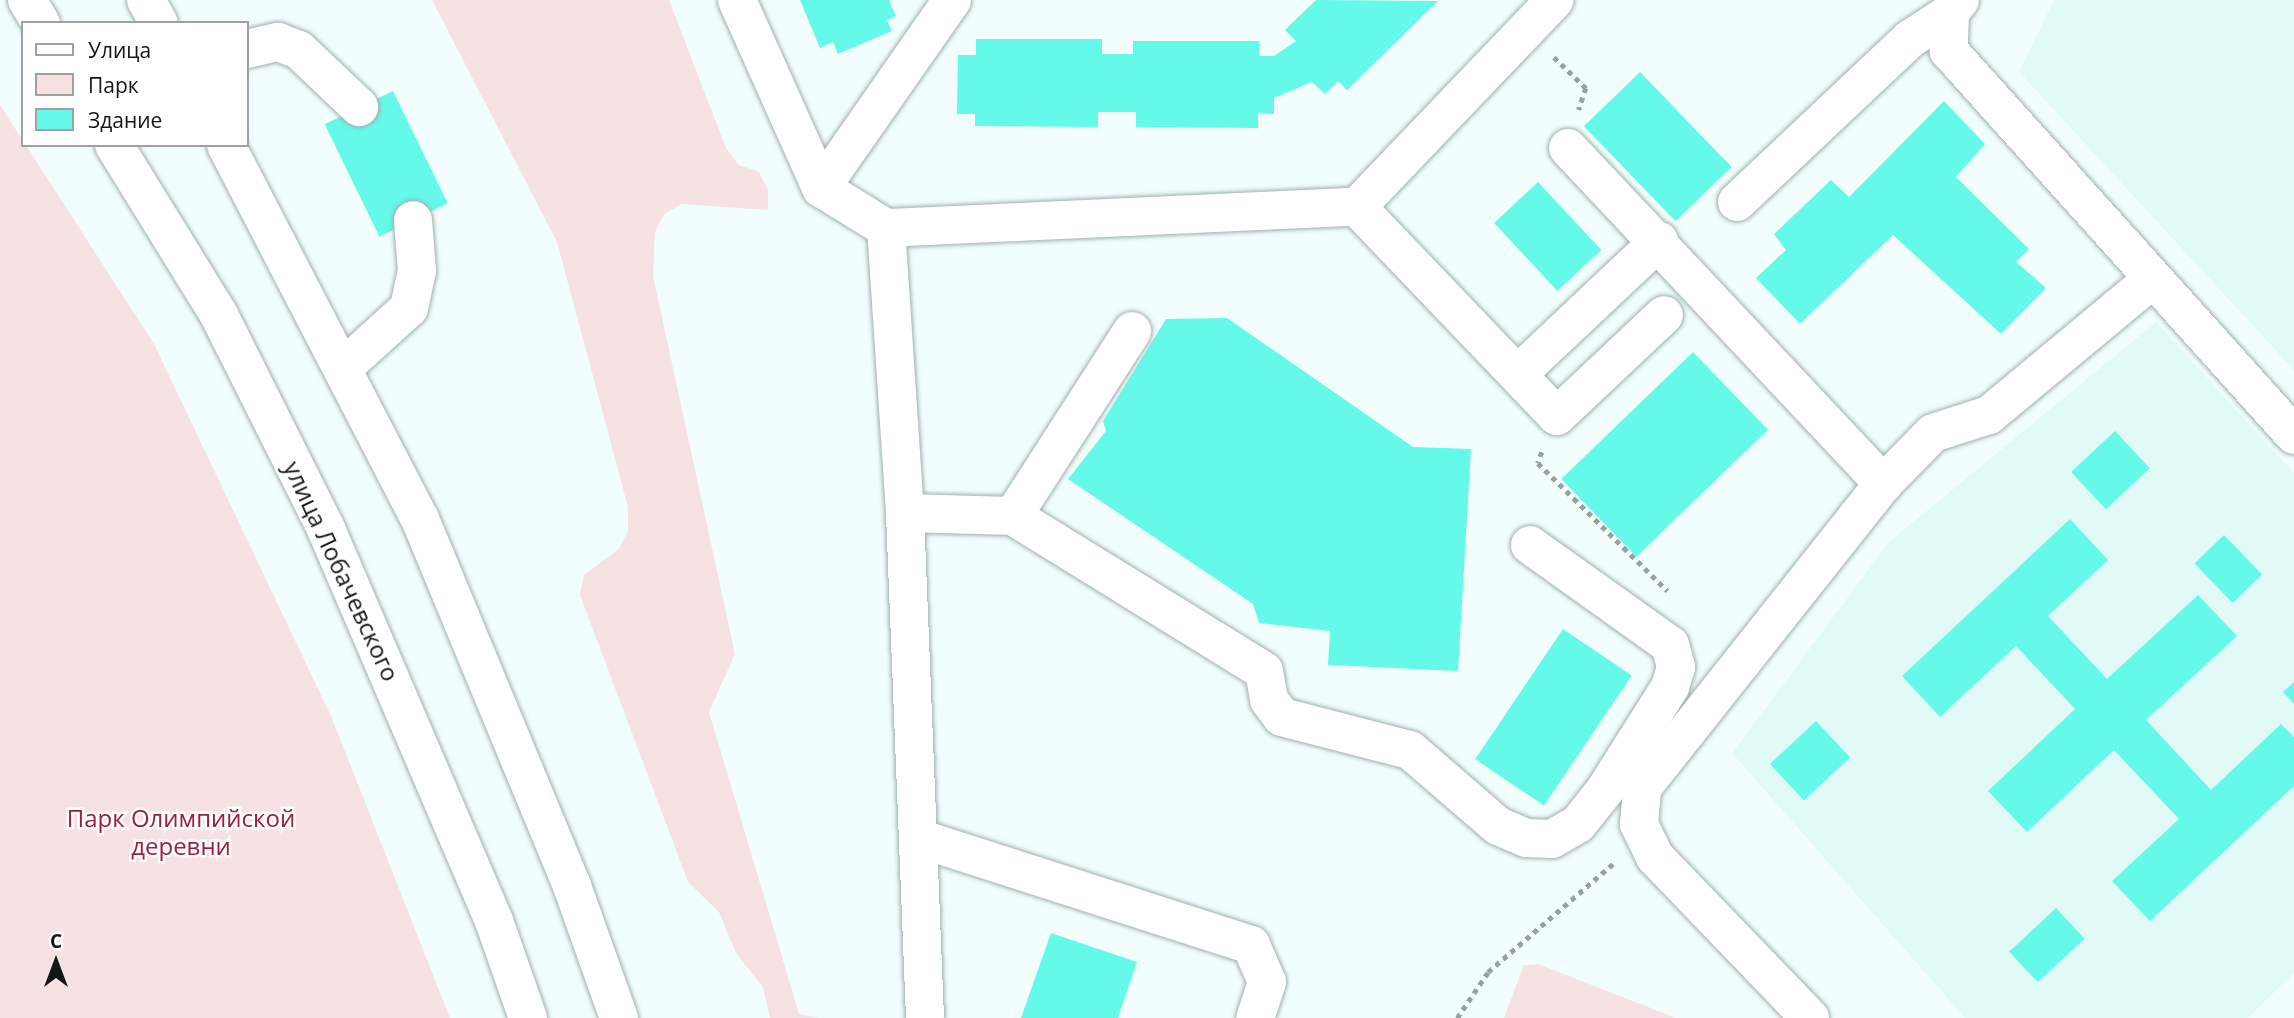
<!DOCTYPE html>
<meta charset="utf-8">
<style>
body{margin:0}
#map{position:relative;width:2294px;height:1018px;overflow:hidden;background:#f2fefd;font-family:"Open Sans",sans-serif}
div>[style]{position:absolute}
.built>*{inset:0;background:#e1faf7}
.green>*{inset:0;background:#f6e1e3}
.building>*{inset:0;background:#65f9ea;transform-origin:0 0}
.path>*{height:4.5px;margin-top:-2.25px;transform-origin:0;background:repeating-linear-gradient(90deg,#98a1a0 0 5px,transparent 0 10px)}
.roads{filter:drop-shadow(0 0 2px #a1afad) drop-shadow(0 0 2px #a1afad)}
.minor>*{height:38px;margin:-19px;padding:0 19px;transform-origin:19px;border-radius:19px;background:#fff}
.major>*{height:38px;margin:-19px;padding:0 19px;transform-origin:19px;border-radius:19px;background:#fff}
span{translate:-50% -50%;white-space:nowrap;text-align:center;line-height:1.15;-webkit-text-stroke:5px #fff;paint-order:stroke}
.street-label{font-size:24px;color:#121716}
.park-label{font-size:24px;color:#9a1f40}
.legend{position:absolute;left:21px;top:21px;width:228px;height:126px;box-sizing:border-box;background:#fff;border:2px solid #a0a2a2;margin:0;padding:9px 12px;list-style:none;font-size:21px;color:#121716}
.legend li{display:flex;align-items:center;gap:14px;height:35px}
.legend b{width:35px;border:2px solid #a0a2a2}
.north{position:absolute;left:21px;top:927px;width:70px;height:70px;-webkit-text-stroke:5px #fff;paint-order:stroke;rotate:0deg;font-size:19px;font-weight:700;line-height:28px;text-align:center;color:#121716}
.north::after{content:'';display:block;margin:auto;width:24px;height:32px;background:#121716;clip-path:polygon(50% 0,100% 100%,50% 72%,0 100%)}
</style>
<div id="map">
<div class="built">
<div style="clip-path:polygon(2054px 0,2294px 0,2294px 370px,2019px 72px)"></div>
<div style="clip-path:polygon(2156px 322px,2294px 473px,2294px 973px,2248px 1018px,1965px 1018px,1732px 753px,1889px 542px)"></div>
</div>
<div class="green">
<div style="clip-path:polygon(432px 0,669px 0,726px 148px,739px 165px,759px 172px,768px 190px,768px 210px,682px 204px,664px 214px,655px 232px,653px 276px,735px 654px,709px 712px,799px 1014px,820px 1018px,770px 1018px,763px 987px,736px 953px,719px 912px,688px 882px,580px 595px,584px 575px,619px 549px,628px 531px,628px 507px,557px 242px)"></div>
<div style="clip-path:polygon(0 105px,154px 344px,331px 716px,450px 1018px,0 1018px)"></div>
<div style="clip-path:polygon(1538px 964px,1676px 1018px,1504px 1018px,1524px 965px)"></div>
</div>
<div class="building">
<div style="clip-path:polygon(800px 0,889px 0,896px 16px,887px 20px,892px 31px,838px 54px,833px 42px,820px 48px)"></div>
<div style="clip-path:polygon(1316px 0,1438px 1px,1347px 90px,1338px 81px,1325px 94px,1312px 82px,1274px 98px,1274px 114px,1258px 113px,1258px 128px,1136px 127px,1136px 112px,1098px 112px,1098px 127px,975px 126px,975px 114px,957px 114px,958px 55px,976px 55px,976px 39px,1102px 39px,1102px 54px,1133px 54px,1133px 41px,1259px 41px,1259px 56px,1274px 56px,1296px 41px,1285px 30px)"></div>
<div style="left:1640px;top:72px;width:132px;height:78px;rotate:46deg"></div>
<div style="left:393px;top:91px;width:125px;height:76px;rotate:64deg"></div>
<div style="clip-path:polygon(1944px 101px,1985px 144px,1956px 177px,2029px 249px,2016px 262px,2046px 288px,2001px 334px,1893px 235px,1800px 324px,1756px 278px,1786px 250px,1774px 234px,1831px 180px,1849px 197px)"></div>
<div style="left:1538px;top:182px;width:93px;height:60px;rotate:47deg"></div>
<div style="clip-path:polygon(1227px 318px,1413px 447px,1471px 449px,1458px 671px,1328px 665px,1330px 631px,1259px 623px,1253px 604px,1068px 479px,1106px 431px,1103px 421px,1166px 319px)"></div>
<div style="left:1693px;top:352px;width:108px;height:183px;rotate:46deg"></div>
<div style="left:2115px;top:431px;width:51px;height:60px;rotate:47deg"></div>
<div style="clip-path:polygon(2070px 519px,2108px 560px,2048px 616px,2107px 679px,2198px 595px,2237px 636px,2146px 720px,2211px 790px,2281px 724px,2294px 737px,2294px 786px,2150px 921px,2112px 881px,2179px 819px,2114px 750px,2027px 832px,1988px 791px,2075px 709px,2016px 646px,1940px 717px,1902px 676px)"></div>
<div style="left:2224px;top:535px;width:55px;height:41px;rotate:46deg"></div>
<div style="left:1563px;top:629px;width:83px;height:157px;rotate:34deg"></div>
<div style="clip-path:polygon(2294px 682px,2294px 704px,2283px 692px)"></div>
<div style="left:1816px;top:721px;width:50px;height:63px;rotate:47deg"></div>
<div style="left:2056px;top:908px;width:42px;height:64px;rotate:47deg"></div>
<div style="clip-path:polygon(1051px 933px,1137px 962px,1118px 1018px,1021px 1018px)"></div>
</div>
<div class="path">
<div style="left:1554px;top:57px;width:45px;rotate:44.1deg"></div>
<div style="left:1586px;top:88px;width:23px;rotate:108deg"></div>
<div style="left:1542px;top:452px;width:12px;rotate:110deg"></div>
<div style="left:1538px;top:463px;width:182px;rotate:44.6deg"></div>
<div style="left:1457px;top:1018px;width:55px;rotate:-56deg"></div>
<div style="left:1488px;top:972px;width:167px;rotate:-40.9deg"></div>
</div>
<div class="roads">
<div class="minor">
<div style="left:737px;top:0;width:206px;rotate:65.9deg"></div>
<div style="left:821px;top:188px;width:76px;rotate:31.6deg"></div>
<div style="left:1960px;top:0;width:16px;rotate:128deg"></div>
<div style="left:1950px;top:13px;width:38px;rotate:92deg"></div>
<div style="left:1949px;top:51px;width:516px;rotate:48.06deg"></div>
<div style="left:247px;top:49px;width:32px;rotate:-13deg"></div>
<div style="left:278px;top:42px;width:22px;rotate:21deg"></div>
<div style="left:299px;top:50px;width:83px;rotate:43.5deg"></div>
<div style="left:1568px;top:148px;width:461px;rotate:46.8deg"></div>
<div style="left:1883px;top:484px;width:71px;rotate:-45.6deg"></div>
<div style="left:1933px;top:433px;width:59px;rotate:-17.8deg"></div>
<div style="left:1989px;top:415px;width:213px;rotate:-39.7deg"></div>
<div style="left:821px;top:188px;width:229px;rotate:-55.1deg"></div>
<div style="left:1737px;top:202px;width:238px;rotate:-43.3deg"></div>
<div style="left:1910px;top:39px;width:48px;rotate:-33deg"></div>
<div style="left:1357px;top:207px;width:289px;rotate:46.3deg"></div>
<div style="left:1557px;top:416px;width:147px;rotate:-43.3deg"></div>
<div style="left:344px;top:367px;width:88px;rotate:-42.2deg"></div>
<div style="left:409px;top:308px;width:38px;rotate:-78deg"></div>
<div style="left:417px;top:271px;width:51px;rotate:-94.5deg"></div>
<div style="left:1518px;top:374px;width:194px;rotate:-43.3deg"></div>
<div style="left:905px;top:513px;width:108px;rotate:1.6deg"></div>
<div style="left:1013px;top:516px;width:295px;rotate:31.7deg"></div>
<div style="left:1264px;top:671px;width:29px;rotate:80deg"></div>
<div style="left:1269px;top:700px;width:21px;rotate:53deg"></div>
<div style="left:1282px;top:717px;width:132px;rotate:14.5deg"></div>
<div style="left:1410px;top:750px;width:116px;rotate:40.8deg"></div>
<div style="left:1498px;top:826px;width:30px;rotate:23deg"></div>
<div style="left:1526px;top:838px;width:26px;rotate:2deg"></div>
<div style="left:1552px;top:839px;width:30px;rotate:-30deg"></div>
<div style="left:1578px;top:824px;width:43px;rotate:-51.5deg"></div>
<div style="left:1605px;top:790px;width:122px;rotate:-57.7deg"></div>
<div style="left:1670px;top:687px;width:21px;rotate:-73deg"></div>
<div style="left:1676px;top:667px;width:23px;rotate:-105deg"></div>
<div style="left:1670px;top:645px;width:172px;rotate:-144.5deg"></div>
<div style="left:1013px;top:516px;width:220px;rotate:-57.2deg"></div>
<div style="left:918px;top:838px;width:350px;rotate:17.8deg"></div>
<div style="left:1251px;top:945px;width:40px;rotate:66.6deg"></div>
<div style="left:1267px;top:982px;width:38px;rotate:108deg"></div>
<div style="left:925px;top:1018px;width:505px;rotate:-92.27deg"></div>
<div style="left:905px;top:513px;width:286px;rotate:-93.8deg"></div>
<div style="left:886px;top:228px;width:471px;rotate:-2.6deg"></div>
<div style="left:1357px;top:207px;width:286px;rotate:-46.3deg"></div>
<div style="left:1810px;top:1018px;width:223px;rotate:-133.9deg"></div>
<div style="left:1655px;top:857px;width:37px;rotate:-116deg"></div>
<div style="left:1639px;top:824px;width:36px;rotate:-85deg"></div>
<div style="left:1642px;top:788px;width:388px;rotate:-51.6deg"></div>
</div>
<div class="major">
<div style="left:27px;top:0;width:27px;rotate:59deg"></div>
<div style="left:146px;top:0;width:26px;rotate:61deg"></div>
<div style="left:114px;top:145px;width:200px;rotate:58.3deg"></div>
<div style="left:219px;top:315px;width:239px;rotate:63.4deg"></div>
<div style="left:326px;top:529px;width:426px;rotate:66.8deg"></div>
<div style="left:494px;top:921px;width:103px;rotate:70.7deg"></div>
<div style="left:226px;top:145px;width:421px;rotate:62.6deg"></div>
<div style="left:420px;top:519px;width:397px;rotate:67.5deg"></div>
<div style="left:572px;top:886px;width:140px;rotate:70.4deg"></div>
</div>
</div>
<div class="street-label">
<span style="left:342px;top:571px;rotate:65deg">улица Лобачевского</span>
</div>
<div class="park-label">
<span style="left:181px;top:832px">Парк Олимпийской<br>деревни</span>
</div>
<ul class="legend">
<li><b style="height:9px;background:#fff"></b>Улица</li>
<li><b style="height:19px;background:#f6e1e3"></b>Парк</li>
<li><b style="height:19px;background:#65f9ea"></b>Здание</li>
</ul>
<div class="north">С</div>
</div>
